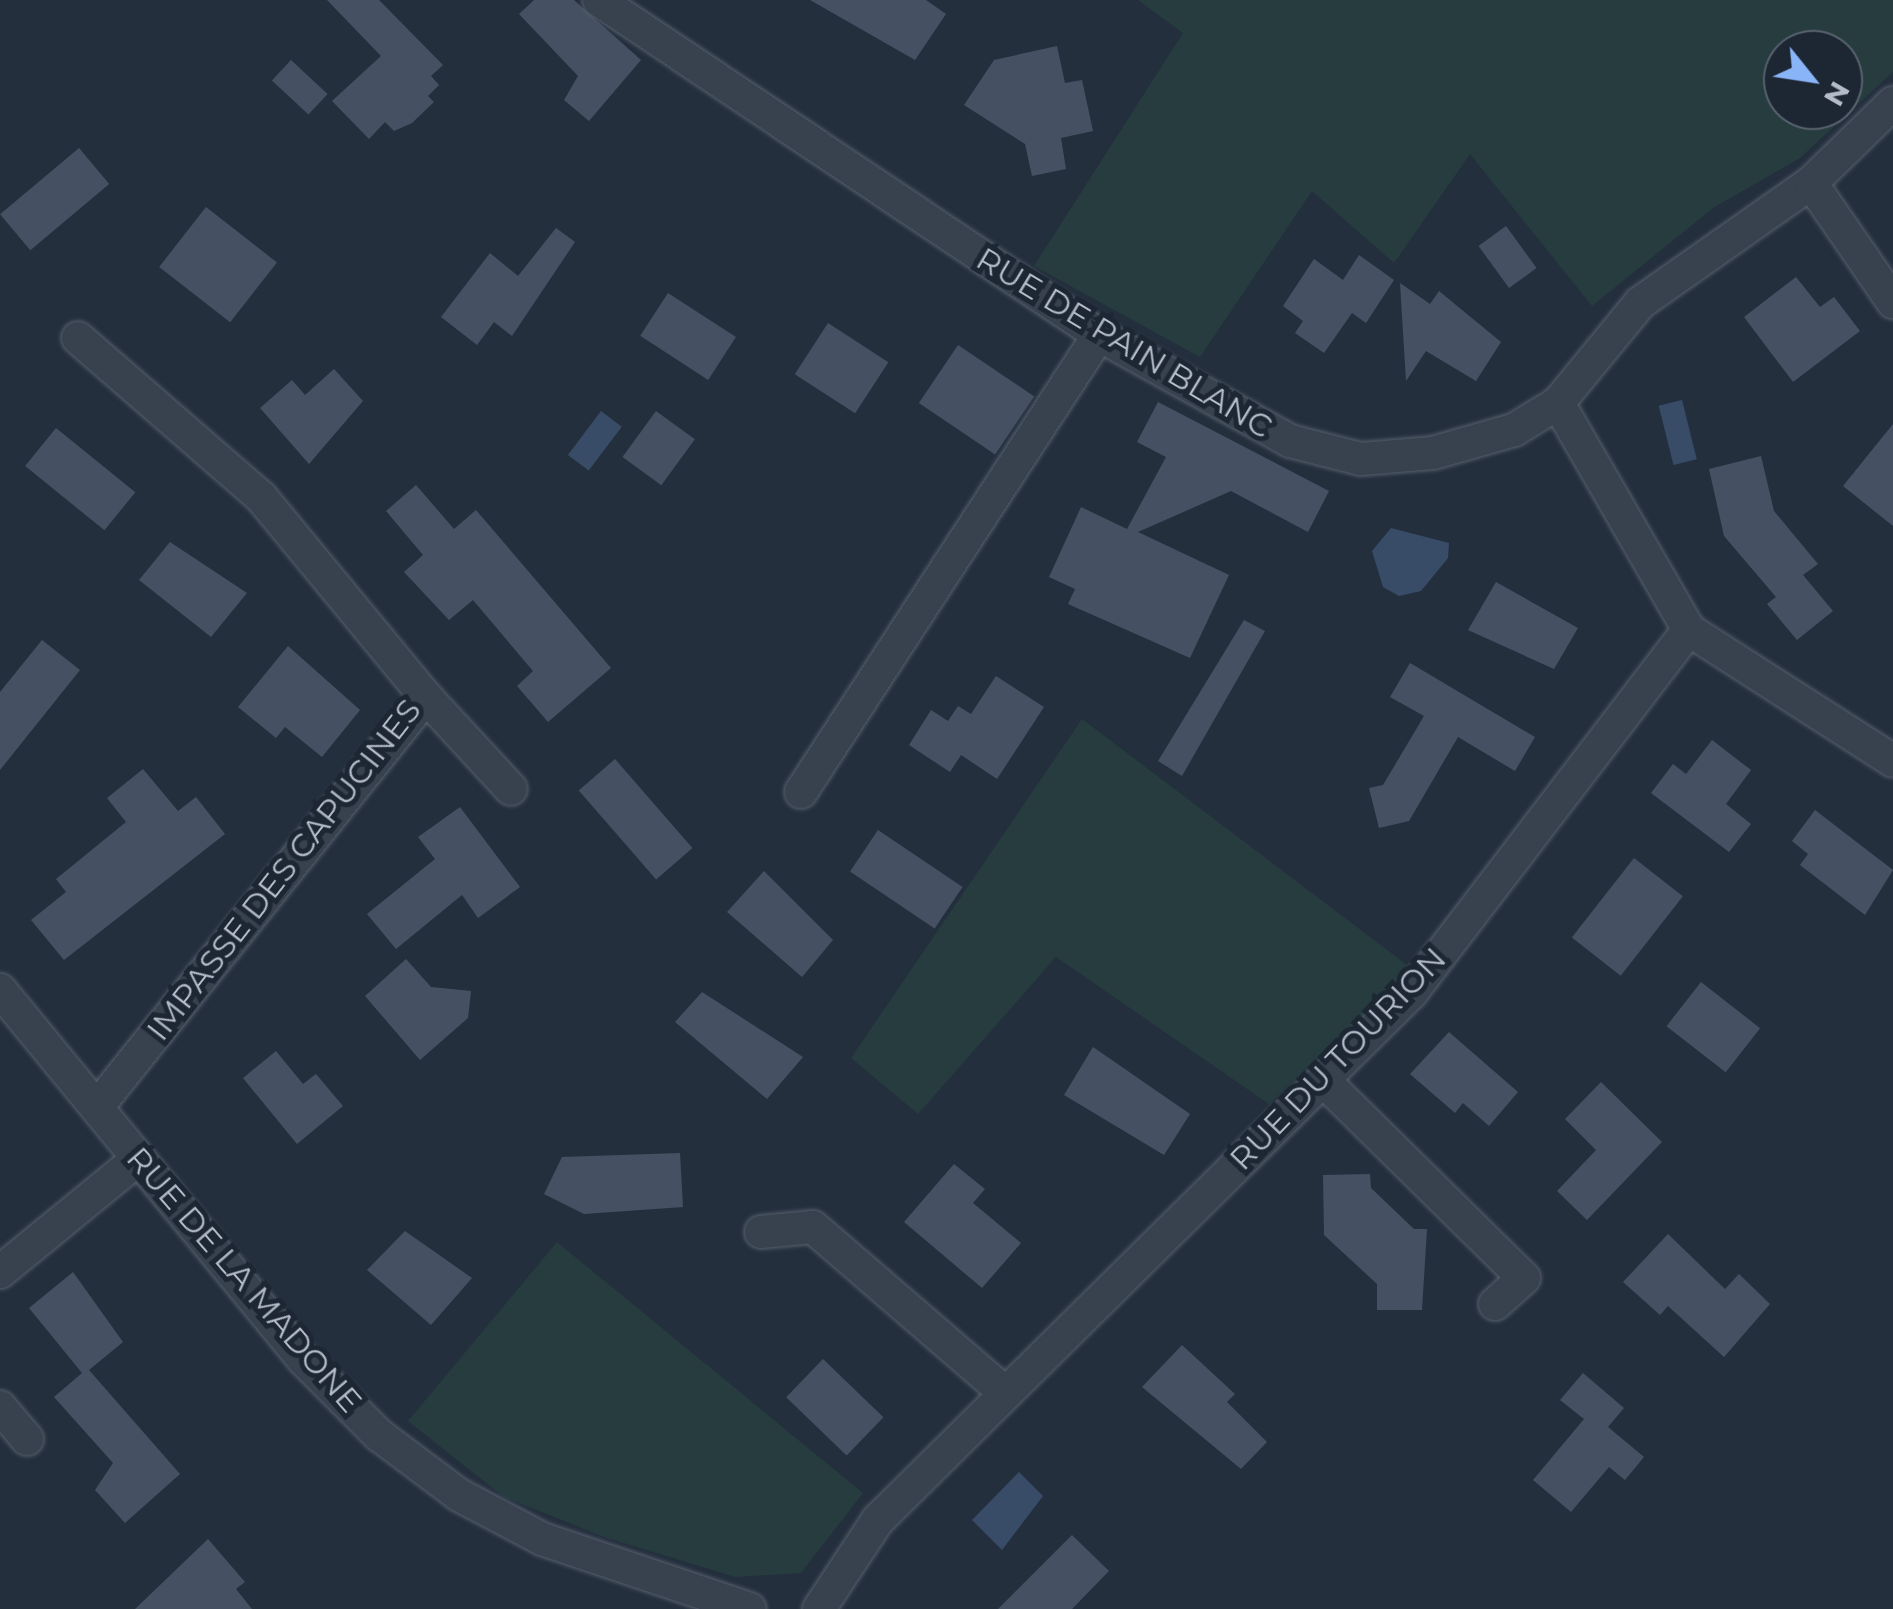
<!DOCTYPE html>
<style>
body{margin:0}
#map{position:relative;width:1893px;height:1609px;overflow:hidden;background:#242f3e;font-family:Montserrat,sans-serif}
div>[style]{position:absolute}
.green>*{inset:0;background:#263c3f}
.water>*{inset:0;background:#394c67;transform-origin:0 0}
.building>*{inset:0;background:#455162;transform-origin:0 0}
.roads{filter:drop-shadow(0 0 2px #565f6c) drop-shadow(0 0 2px #565f6c)}
.street>*{height:32px;margin:-16px;padding:0 16px;transform-origin:16px;border-radius:16px;background:#38414e}
span{translate:-50% -50%;white-space:nowrap;text-align:center;line-height:1.15;-webkit-text-stroke:10px #1d2633;paint-order:stroke}
.street-label{font-size:32px;color:#b4bcc9}
.north{position:absolute;left:1763px;top:30px;width:100px;height:100px;box-sizing:border-box;background:#1d2633;border:2px solid #59626f;border-radius:50%;rotate:120deg;font-size:28px;font-weight:700;line-height:40px;text-align:center;color:#b4bcc9}
.north::after{content:'';display:block;margin:auto;width:35px;height:45px;background:#8ab4f8;clip-path:polygon(50% 0,100% 100%,50% 72%,0 100%)}
</style>
<div id="map">
<div class="green">
<div style="clip-path:polygon(evenodd,1138px 0,1893px 0,1893px 72px,1800px 158px,1713px 208px,1592px 306px,1470px 154px,1394px 263px,1312px 191px,1200px 357px,1034px 266px,1183px 33px,1138px 0,1783px 50px,1843px 50px,1843px 110px,1783px 110px,1783px 50px)"></div>
<div style="clip-path:polygon(1082px 719px,1411px 968px,1269px 1104px,1056px 957px,918px 1114px,851px 1058px)"></div>
<div style="clip-path:polygon(557px 1242px,863px 1493px,801px 1573px,735px 1577px,604px 1537px,504px 1497px,408px 1421px)"></div>
</div>
<div class="water">
<div style="left:1682px;top:400px;width:61px;height:24px;rotate:76deg"></div>
<div style="left:601px;top:411px;width:26px;height:55px;rotate:37deg"></div>
<div style="clip-path:polygon(1391px 528px,1449px 543px,1448px 558px,1421px 591px,1399px 596px,1383px 587px,1372px 551px)"></div>
<div style="clip-path:polygon(1019px 1472px,1043px 1496px,1002px 1550px,972px 1520px)"></div>
</div>
<div class="building">
<div style="clip-path:polygon(327px 0,379px 0,443px 65px,431px 76px,439px 85px,428px 96px,434px 102px,412px 123px,394px 131px,385px 122px,369px 139px,332px 101px,381px 56px)"></div>
<div style="clip-path:polygon(534px 0,574px 0,641px 60px,589px 121px,564px 100px,578px 76px,519px 14px)"></div>
<div style="clip-path:polygon(810px 0,926px 0,946px 14px,915px 60px)"></div>
<div style="clip-path:polygon(1057px 46px,1065px 83px,1082px 80px,1093px 131px,1061px 138px,1066px 169px,1032px 176px,1025px 144px,964px 105px,994px 60px)"></div>
<div style="left:291px;top:60px;width:50px;height:28px;rotate:43deg"></div>
<div style="left:79px;top:148px;width:47px;height:103px;rotate:50deg"></div>
<div style="left:206px;top:207px;width:90px;height:76px;rotate:38deg"></div>
<div style="left:1506px;top:226px;width:52px;height:34px;rotate:54deg"></div>
<div style="clip-path:polygon(556px 228px,575px 242px,512px 336px,494px 322px,477px 345px,441px 317px,490px 253px,518px 276px)"></div>
<div style="clip-path:polygon(1359px 255px,1394px 280px,1366px 323px,1352px 313px,1324px 353px,1295px 333px,1303px 321px,1283px 306px,1314px 259px,1343px 280px)"></div>
<div style="clip-path:polygon(1796px 277px,1820px 307px,1834px 297px,1860px 331px,1793px 382px,1744px 317px)"></div>
<div style="clip-path:polygon(1400px 283px,1430px 304px,1439px 291px,1501px 342px,1476px 381px,1426px 351px,1406px 381px)"></div>
<div style="left:668px;top:293px;width:81px;height:51px;rotate:33deg"></div>
<div style="left:828px;top:323px;width:72px;height:61px;rotate:33deg"></div>
<div style="left:958px;top:345px;width:92px;height:70px;rotate:34deg"></div>
<div style="clip-path:polygon(334px 369px,363px 401px,309px 464px,260px 408px,292px 380px,305px 395px)"></div>
<div style="clip-path:polygon(1158px 402px,1329px 491px,1308px 532px,1231px 491px,1138px 532px,1229px 575px,1190px 658px,1068px 604px,1075px 589px,1049px 577px,1081px 507px,1127px 529px,1166px 457px,1137px 442px)"></div>
<div style="left:656px;top:411px;width:48px;height:57px;rotate:36deg"></div>
<div style="clip-path:polygon(1893px 424px,1893px 526px,1843px 486px)"></div>
<div style="left:56px;top:428px;width:102px;height:49px;rotate:39deg"></div>
<div style="clip-path:polygon(1761px 456px,1774px 511px,1818px 564px,1803px 575px,1833px 611px,1797px 640px,1767px 604px,1776px 597px,1724px 536px,1709px 469px)"></div>
<div style="clip-path:polygon(416px 485px,454px 529px,476px 510px,611px 668px,548px 722px,517px 686px,533px 671px,473px 600px,449px 620px,404px 572px,423px 555px,386px 511px)"></div>
<div style="clip-path:polygon(170px 542px,247px 593px,211px 637px,139px 580px)"></div>
<div style="clip-path:polygon(1496px 582px,1578px 628px,1554px 669px,1468px 630px)"></div>
<div style="clip-path:polygon(1244px 620px,1265px 631px,1182px 776px,1158px 761px)"></div>
<div style="clip-path:polygon(42px 640px,80px 670px,0 770px,0 692px)"></div>
<div style="clip-path:polygon(288px 646px,360px 710px,322px 757px,285px 727px,276px 738px,238px 707px)"></div>
<div style="clip-path:polygon(1410px 663px,1535px 737px,1515px 771px,1458px 737px,1409px 821px,1379px 828px,1369px 788px,1383px 785px,1424px 716px,1390px 697px)"></div>
<div style="clip-path:polygon(996px 676px,1044px 707px,997px 779px,961px 755px,950px 772px,909px 745px,931px 710px,948px 721px,958px 706px,971px 714px)"></div>
<div style="clip-path:polygon(1712px 740px,1751px 770px,1726px 804px,1751px 824px,1729px 852px,1651px 793px,1673px 764px,1686px 774px)"></div>
<div style="left:615px;top:759px;width:118px;height:48px;rotate:49deg"></div>
<div style="clip-path:polygon(143px 769px,178px 811px,196px 797px,225px 834px,64px 960px,31px 920px,66px 892px,56px 879px,126px 822px,107px 798px)"></div>
<div style="clip-path:polygon(460px 807px,520px 887px,478px 918px,462px 895px,396px 949px,367px 914px,435px 859px,418px 837px)"></div>
<div style="clip-path:polygon(1815px 810px,1893px 870px,1865px 915px,1800px 865px,1808px 854px,1792px 841px)"></div>
<div style="left:878px;top:830px;width:102px;height:50px;rotate:34deg"></div>
<div style="left:1634px;top:858px;width:62px;height:101px;rotate:38deg"></div>
<div style="clip-path:polygon(764px 871px,833px 940px,802px 977px,727px 912px)"></div>
<div style="clip-path:polygon(406px 959px,431px 987px,471px 991px,468px 1018px,420px 1060px,365px 996px)"></div>
<div style="left:1701px;top:982px;width:75px;height:56px;rotate:38deg"></div>
<div style="clip-path:polygon(702px 992px,803px 1057px,767px 1099px,675px 1022px)"></div>
<div style="clip-path:polygon(1449px 1032px,1518px 1092px,1489px 1126px,1463px 1103px,1455px 1113px,1410px 1074px)"></div>
<div style="clip-path:polygon(1093px 1047px,1190px 1114px,1164px 1155px,1064px 1095px)"></div>
<div style="clip-path:polygon(276px 1051px,303px 1084px,316px 1074px,343px 1106px,297px 1144px,243px 1078px)"></div>
<div style="clip-path:polygon(1601px 1082px,1662px 1142px,1587px 1220px,1557px 1191px,1596px 1150px,1565px 1119px)"></div>
<div style="clip-path:polygon(680px 1153px,683px 1207px,584px 1214px,544px 1194px,562px 1157px)"></div>
<div style="clip-path:polygon(954px 1164px,985px 1189px,973px 1203px,1021px 1243px,982px 1288px,904px 1222px)"></div>
<div style="clip-path:polygon(1370px 1174px,1371px 1188px,1414px 1229px,1427px 1229px,1422px 1310px,1377px 1310px,1377px 1284px,1324px 1235px,1323px 1175px)"></div>
<div style="clip-path:polygon(405px 1231px,472px 1278px,431px 1325px,367px 1270px)"></div>
<div style="clip-path:polygon(1668px 1234px,1725px 1289px,1739px 1274px,1770px 1304px,1724px 1357px,1668px 1306px,1660px 1315px,1623px 1282px)"></div>
<div style="clip-path:polygon(73px 1272px,123px 1342px,89px 1370px,180px 1474px,125px 1523px,95px 1490px,113px 1463px,54px 1397px,82px 1373px,29px 1308px)"></div>
<div style="clip-path:polygon(1182px 1345px,1235px 1394px,1227px 1402px,1267px 1442px,1241px 1469px,1142px 1387px)"></div>
<div style="left:823px;top:1359px;width:84px;height:53px;rotate:44deg"></div>
<div style="clip-path:polygon(1583px 1373px,1624px 1408px,1608px 1427px,1644px 1457px,1625px 1480px,1609px 1467px,1571px 1512px,1533px 1480px,1584px 1419px,1560px 1400px)"></div>
<div style="clip-path:polygon(1072px 1535px,1109px 1571px,1072px 1609px,998px 1609px)"></div>
<div style="clip-path:polygon(208px 1539px,245px 1582px,236px 1589px,252px 1609px,135px 1609px)"></div>
</div>
<div class="roads">
<div class="street">
<div style="left:599px;top:0;width:602px;rotate:33.82deg"></div>
<div style="left:1099px;top:335px;width:218px;rotate:29deg"></div>
<div style="left:1290px;top:441px;width:73px;rotate:14.2deg"></div>
<div style="left:1361px;top:459px;width:72px;rotate:-4.8deg"></div>
<div style="left:1433px;top:453px;width:84px;rotate:-15.9deg"></div>
<div style="left:1514px;top:430px;width:52px;rotate:-31.5deg"></div>
<div style="left:1558px;top:403px;width:129px;rotate:-50.6deg"></div>
<div style="left:1640px;top:303px;width:209px;rotate:-35.1deg"></div>
<div style="left:1811px;top:183px;width:115px;rotate:-44.3deg"></div>
<div style="left:1811px;top:183px;width:145px;rotate:55.4deg"></div>
<div style="left:78px;top:338px;width:242px;rotate:41deg"></div>
<div style="left:261px;top:497px;width:259px;rotate:50.5deg"></div>
<div style="left:426px;top:697px;width:526px;rotate:128.74deg"></div>
<div style="left:1689px;top:630px;width:242px;rotate:32.7deg"></div>
<div style="left:426px;top:697px;width:125px;rotate:47.3deg"></div>
<div style="left:801px;top:792px;width:546px;rotate:-56.89deg"></div>
<div style="left:0;top:990px;width:476px;rotate:50.6deg"></div>
<div style="left:302px;top:1358px;width:109px;rotate:45deg"></div>
<div style="left:379px;top:1435px;width:100px;rotate:36.9deg"></div>
<div style="left:459px;top:1495px;width:94px;rotate:27.9deg"></div>
<div style="left:542px;top:1539px;width:219px;rotate:18.6deg"></div>
<div style="left:1325px;top:1082px;width:279px;rotate:44.6deg"></div>
<div style="left:1524px;top:1278px;width:39px;rotate:138deg"></div>
<div style="left:761px;top:1232px;width:52px;rotate:-5.5deg"></div>
<div style="left:813px;top:1227px;width:252px;rotate:40.8deg"></div>
<div style="left:0;top:1272px;width:177px;rotate:-39.3deg"></div>
<div style="left:0;top:1407px;width:42px;rotate:49.8deg"></div>
<div style="left:819px;top:1609px;width:107px;rotate:-56.5deg"></div>
<div style="left:878px;top:1520px;width:750px;rotate:-44.68deg"></div>
<div style="left:1411px;top:993px;width:457px;rotate:-52.6deg"></div>
<div style="left:1689px;top:630px;width:262px;rotate:-120deg"></div>
</div>
</div>
<div class="street-label">
<span style="left:1124px;top:343px;rotate:31deg">RUE DE PAIN BLANC</span>
<span style="left:284px;top:870px;rotate:-52deg">IMPASSE DES CAPUCINES</span>
<span style="left:1338px;top:1059px;rotate:-46deg">RUE DU TOURION</span>
<span style="left:244px;top:1280px;rotate:49deg">RUE DE LA MADONE</span>
</div>
<div class="north">N</div>
</div>
